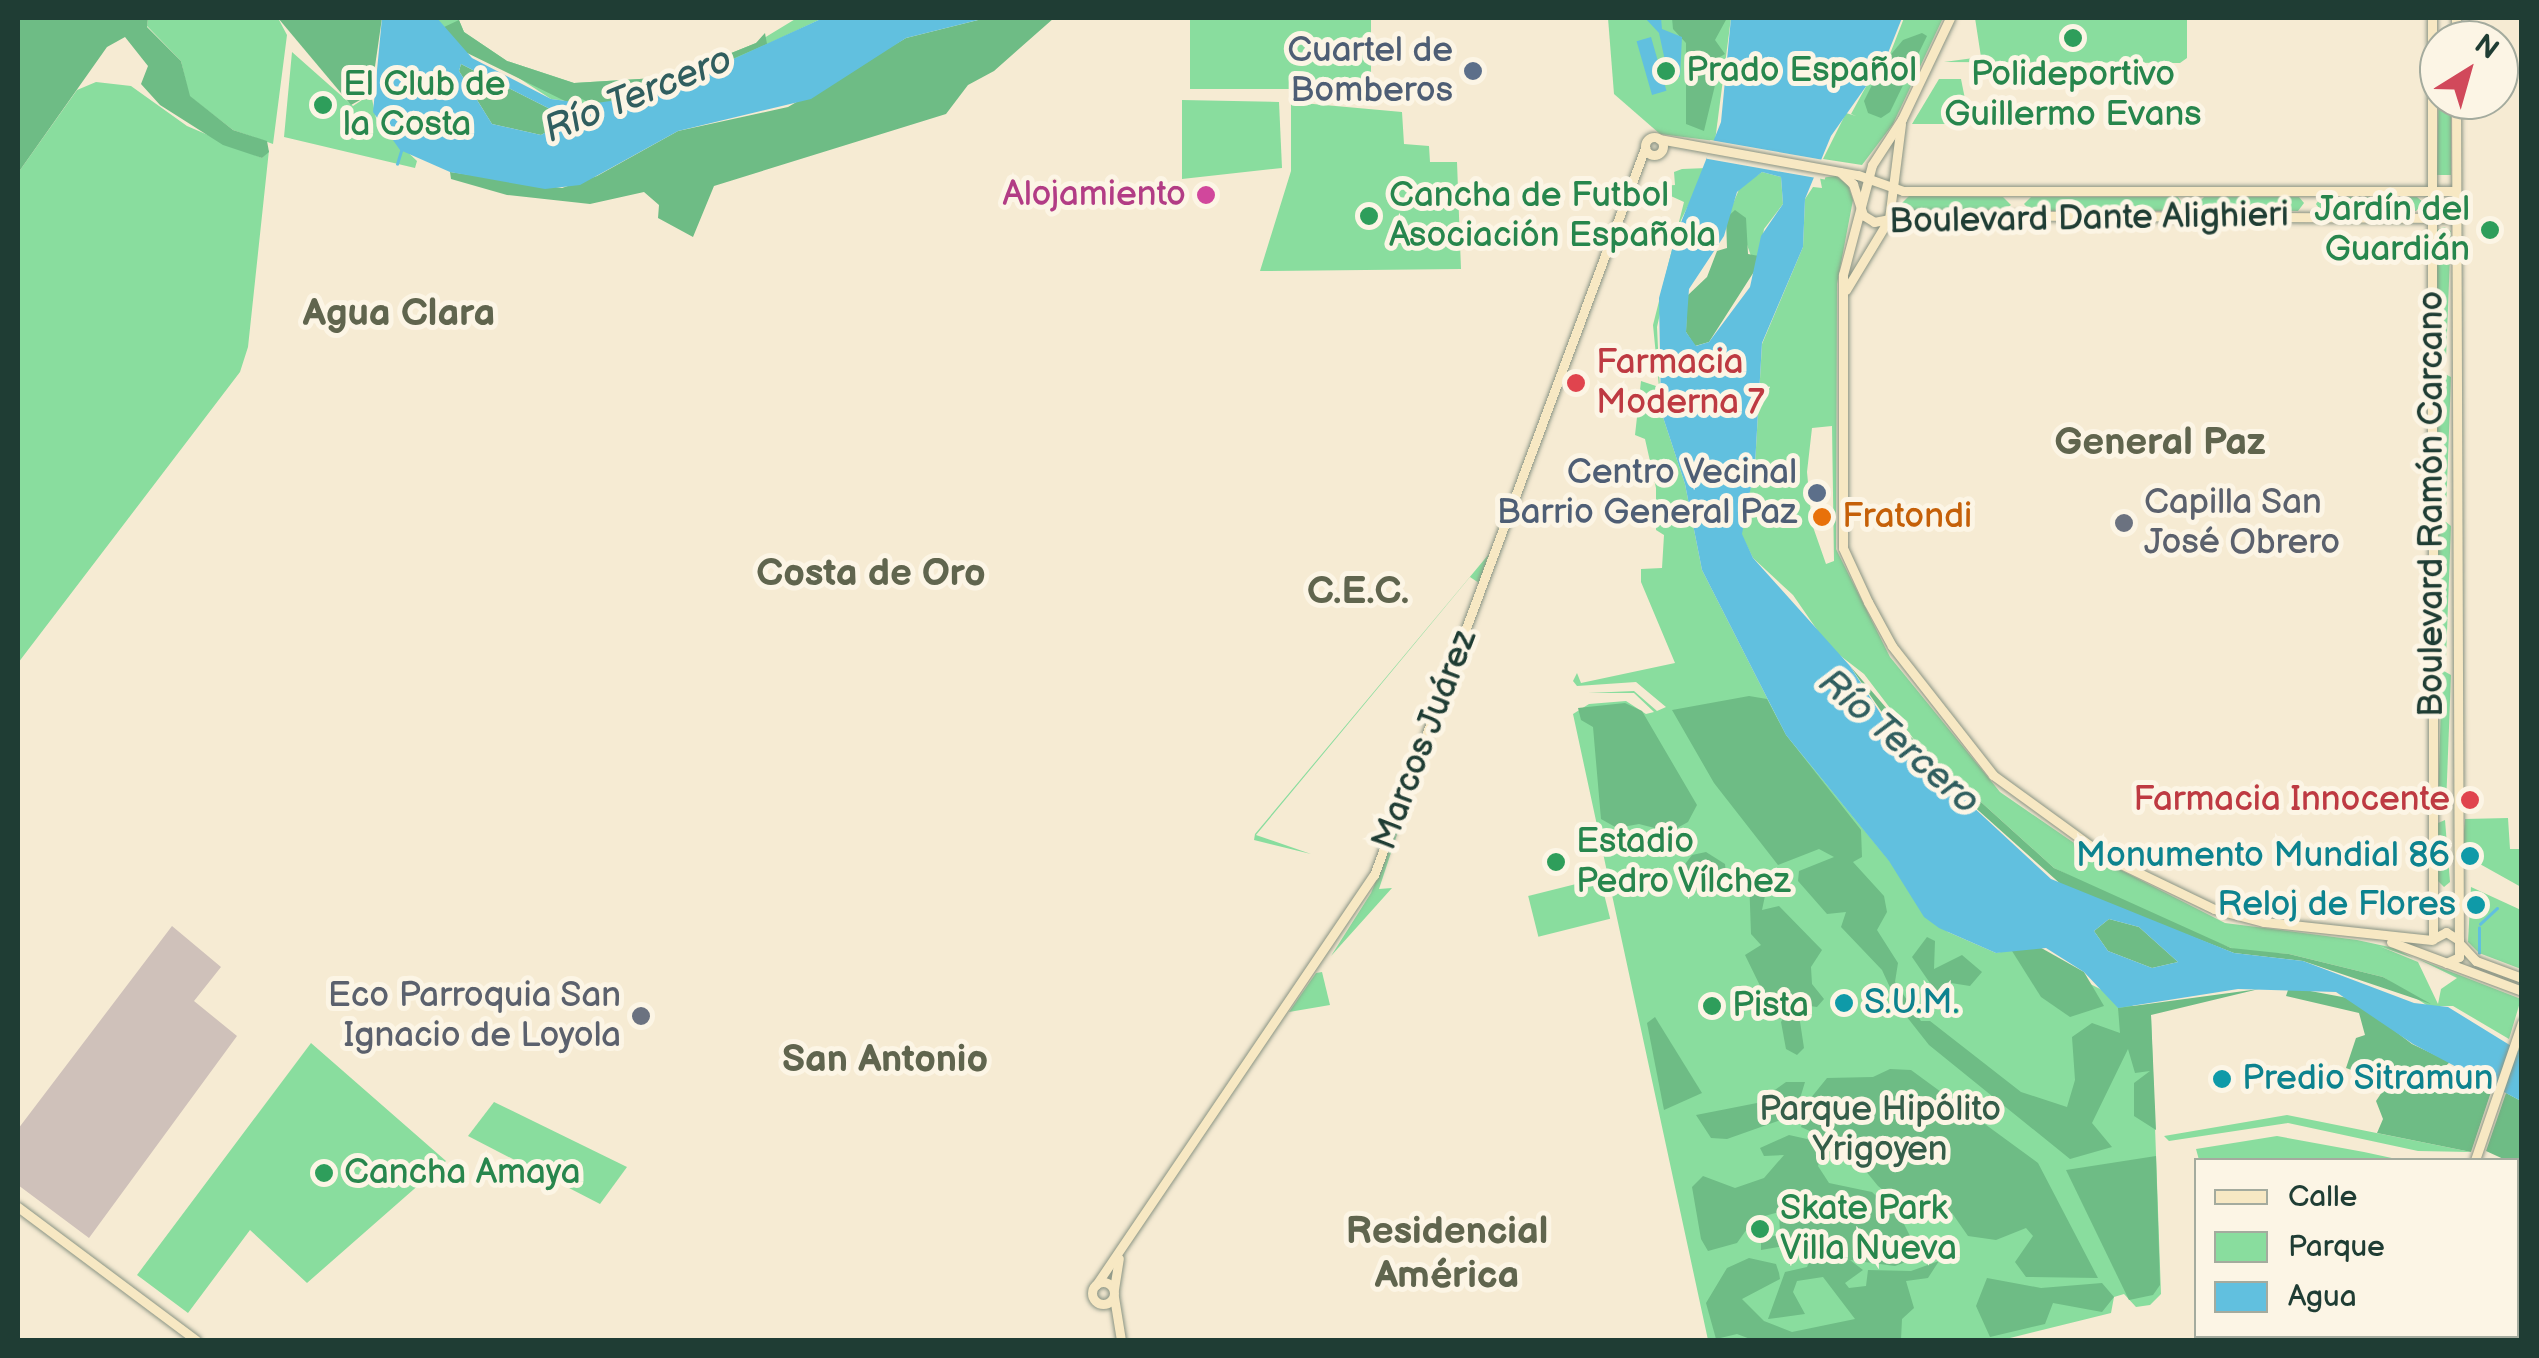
<!DOCTYPE html>
<meta charset="utf-8">
<style>
body{margin:0}
#map{position:relative;width:2539px;height:1358px;overflow:hidden;background:#f6ebd3;font-family:"Balsamiq Sans",sans-serif}
div>[style]{position:absolute}
.industrial>*{inset:0;background:#cfc1ba}
.green>*{inset:0;background:#89dd9e;transform-origin:0 0}
.forest>*{inset:0;background:#6ebc85}
.water>*{inset:0;background:#61c0df;transform-origin:0 0}
.pier>*{inset:0;background:#f6ebd3;transform-origin:0 0}
.stream>*{height:2.5px;margin:-1.25px;padding:0 1.25px;transform-origin:1.25px;border-radius:1.25px;background:#61c0df}
.roads{filter:drop-shadow(0 0 2px #8a9484) drop-shadow(0 0 2px #8a9484)}
.secondary>*{height:9px;margin:-4.5px;padding:0 4.5px;transform-origin:4.5px;border-radius:4.5px;background:#f7e8c3}
.secondary>.ring{margin:-4.5px;padding:0;box-sizing:content-box;background:none;border:9px solid #f7e8c3;border-radius:50%}
.dots>*{width:28px;height:28px;translate:-50% -50%;box-sizing:border-box;border:5px solid #fcf5e5;border-radius:50%}
span{translate:-50% -50%;white-space:nowrap;text-align:center;line-height:1.15;-webkit-text-stroke:10px #fcf5e5;paint-order:stroke}
.service-label{font-size:35px;color:#4e5e75}
.right{translate:-100% -50%;text-align:right}
.leisure-label{font-size:35px;color:#27864d}
.left{translate:0 -50%;text-align:left}
.hotel-label{font-size:35px;color:#b23c85}
.street-label{font-size:35px;color:#1f3d34}
.health-label{font-size:35px;color:#be3a42}
.worship-label{font-size:35px;color:#5b616d}
.food-label{font-size:35px;color:#c56008}
.culture-label{font-size:35px;color:#0d838f}
.park-label{font-size:35px;color:#345d49}
.water-label{font-size:38px;color:#305e5f;font-style:italic}
.neighbourhood-label{font-size:38px;color:#60654e;font-weight:700}
.frame{position:absolute;inset:0;border:20px solid #1f3d34;pointer-events:none}
.legend{position:absolute;left:2194px;top:1158px;width:325px;height:180px;box-sizing:border-box;background:#fcf5e5;border:2px solid #a4ab9e;margin:0;padding:12px 18px;list-style:none;font-size:30px;color:#1f3d34}
.legend li{display:flex;align-items:center;gap:20px;height:50px}
.legend b{width:50px;border:2px solid #a4ab9e}
.north{position:absolute;left:2419px;top:20px;width:100px;height:100px;box-sizing:border-box;background:#fcf5e5;border:2px solid #a4ab9e;border-radius:50%;rotate:37deg;font-size:28px;font-weight:700;line-height:40px;text-align:center;color:#1f3d34}
.north::after{content:'';display:block;margin:auto;width:35px;height:45px;background:#d1495b;clip-path:polygon(50% 0,100% 100%,50% 72%,0 100%)}
</style>
<div id="map">
<div class="industrial">
<div style="clip-path:polygon(172px 926px,221px 967px,194px 1001px,237px 1036px,89px 1238px,18px 1185px,18px 1129px)"></div>
</div>
<div class="green">
<div style="clip-path:polygon(148px 18px,278px 18px,287px 35px,273px 144px,233px 130px,189px 96px,181px 61px,147px 26px)"></div>
<div style="clip-path:polygon(437px 18px,458px 18px,464px 32px,507px 61px,574px 83px,672px 77px,756px 43px,797px 18px,823px 18px,717px 68px,590px 104px,551px 99px,442px 28px)"></div>
<div style="left:1190px;top:18px;width:181px;height:71px"></div>
<div style="clip-path:polygon(1608px 18px,1731px 18px,1715px 141px,1660px 134px,1614px 94px)"></div>
<div style="clip-path:polygon(1904px 18px,1943px 18px,1893px 124px,1862px 165px,1823px 159px,1846px 113px,1856px 116px,1851px 114px,1880px 61px,1888px 59px)"></div>
<div style="clip-path:polygon(1975px 18px,2187px 18px,2187px 58px,2180px 63px,1944px 62px,1981px 57px)"></div>
<div style="clip-path:polygon(292px 52px,353px 106px,371px 94px,377px 123px,417px 161px,415px 168px,284px 137px)"></div>
<div style="clip-path:polygon(2439px 78px,2439px 100px,2451px 100px,2451px 175px,2437px 175px)"></div>
<div style="clip-path:polygon(1939px 79px,1961px 79px,1970px 124px,1912px 124px)"></div>
<div style="clip-path:polygon(96px 82px,131px 86px,187px 126px,262px 158px,269px 150px,248px 347px,240px 372px,18px 663px,18px 173px,77px 90px)"></div>
<div style="clip-path:polygon(1182px 100px,1279px 102px,1282px 168px,1182px 179px)"></div>
<div style="clip-path:polygon(1291px 102px,1402px 112px,1404px 144px,1429px 146px,1430px 162px,1457px 162px,1461px 269px,1260px 271px,1291px 171px)"></div>
<div style="clip-path:polygon(1707px 168px,1681px 220px,1657px 327px,1661px 411px,1685px 484px,1702px 570px,1786px 735px,1948px 932px,1996px 953px,2020px 948px,2151px 1015px,2161px 1294px,2150px 1305px,2136px 1307px,2124px 1294px,2114px 1297px,2111px 1313px,2002px 1340px,1708px 1340px,1573px 714px,1589px 704px,1626px 701px,1646px 714px,1654px 712px,1634px 693px,1588px 693px,1634px 691px,1657px 711px,1666px 707px,1636px 682px,1577px 686px,1573px 681px,1577px 673px,1581px 683px,1675px 663px,1641px 582px,1641px 569px,1662px 568px,1664px 535px,1656px 530px,1656px 488px,1645px 439px,1635px 435px,1641px 381px,1659px 387px,1653px 325px,1684px 202px,1662px 192px,1662px 186px,1675px 185px,1674px 172px,1682px 169px)"></div>
<div style="clip-path:polygon(1762px 172px,1781px 177px,1783px 204px,1764px 229px,1759px 256px,1751px 256px,1735px 211px,1727px 218px,1740px 187px)"></div>
<div style="clip-path:polygon(evenodd,1836px 176px,1848px 185px,1853px 200px,1837px 284px,1836px 549px,1890px 657px,2000px 792px,2093px 856px,2225px 923px,2357px 940px,2394px 948px,2413px 958px,2379px 946px,2418px 962px,2438px 1004px,2441px 989px,2457px 978px,2418px 959px,2521px 999px,2509px 1039px,2453px 1006px,2428px 1006px,2383px 977px,2289px 954px,2239px 951px,2163px 922px,2054px 868px,1919px 746px,1864px 674px,1829px 647px,1793px 595px,1753px 558px,1741px 534px,1755px 465px,1762px 344px,1803px 247px,1805px 199px,1813px 187px,1822px 188px,1820px 178px,1836px 176px,1832px 426px,1834px 561px,1826px 564px,1812px 524px,1807px 472px,1812px 428px,1832px 426px)"></div>
<div style="clip-path:polygon(1909px 196px,2003px 197px,2011px 205px,2004px 210px,1908px 210px,1902px 203px)"></div>
<div style="clip-path:polygon(2031px 197px,2178px 197px,2183px 204px,2178px 211px,2031px 211px,2024px 204px)"></div>
<div style="clip-path:polygon(2204px 197px,2299px 197px,2304px 203px,2298px 211px,2204px 210px,2197px 204px)"></div>
<div style="clip-path:polygon(2321px 197px,2417px 197px,2424px 203px,2416px 211px,2321px 211px,2316px 204px)"></div>
<div style="clip-path:polygon(2444px 227px,2451px 231px,2446px 359px,2437px 354px,2437px 230px)"></div>
<div style="clip-path:polygon(2443px 373px,2451px 377px,2446px 511px,2437px 505px,2437px 377px)"></div>
<div style="clip-path:polygon(2446px 522px,2451px 526px,2446px 658px,2437px 653px,2437px 526px)"></div>
<div style="clip-path:polygon(1489px 554px,1479px 583px,1470px 577px,1256px 835px,1311px 854px,1254px 840px,1255px 834px)"></div>
<div style="clip-path:polygon(2442px 670px,2451px 675px,2446px 806px,2438px 803px)"></div>
<div style="clip-path:polygon(1407px 804px,1379px 889px,1392px 888px,1331px 956px,1371px 893px)"></div>
<div style="clip-path:polygon(2508px 818px,2510px 849px,2521px 849px,2521px 887px,2462px 854px,2465px 819px)"></div>
<div style="clip-path:polygon(2445px 820px,2450px 882px,2444px 887px,2438px 881px,2438px 823px)"></div>
<div style="left:1600px;top:878px;width:42px;height:74px;rotate:76deg"></div>
<div style="clip-path:polygon(2471px 887px,2521px 910px,2521px 969px,2479px 953px,2468px 942px)"></div>
<div style="clip-path:polygon(1322px 972px,1330px 1005px,1289px 1012px,1316px 973px)"></div>
<div style="clip-path:polygon(311px 1043px,446px 1161px,307px 1283px,250px 1230px,188px 1313px,137px 1275px)"></div>
<div style="clip-path:polygon(494px 1102px,627px 1167px,600px 1204px,468px 1136px)"></div>
<div style="clip-path:polygon(2287px 1115px,2471px 1152px,2418px 1151px,2288px 1123px,2169px 1141px,2164px 1136px)"></div>
<div style="clip-path:polygon(2277px 1136px,2364px 1152px,2401px 1160px,2199px 1160px,2196px 1149px)"></div>
</div>
<div class="forest">
<div style="clip-path:polygon(18px 18px,148px 18px,147px 27px,181px 61px,190px 96px,233px 130px,267px 141px,269px 152px,262px 158px,223px 145px,160px 105px,141px 84px,148px 66px,125px 37px,107px 47px,18px 173px)"></div>
<div style="clip-path:polygon(278px 18px,382px 18px,371px 94px,351px 105px)"></div>
<div style="clip-path:polygon(986px 18px,1054px 18px,994px 71px,968px 85px,946px 114px,714px 186px,693px 237px,658px 218px,659px 205px,644px 192px,590px 204px,507px 195px,451px 179px,450px 172px,562px 188px,597px 176px,678px 131px,788px 107px,906px 38px)"></div>
<div style="clip-path:polygon(1672px 18px,1727px 18px,1715px 40px,1725px 54px,1713px 61px,1717px 77px,1704px 131px,1686px 124px,1686px 43px,1673px 29px)"></div>
<div style="clip-path:polygon(459px 20px,464px 32px,507px 61px,574px 83px,672px 77px,756px 43px,765px 33px,767px 44px,641px 99px,592px 104px,578px 97px,569px 103px,459px 49px,442px 28px)"></div>
<div style="clip-path:polygon(1922px 33px,1927px 36px,1890px 112px,1881px 118px,1868px 113px,1864px 101px,1882px 65px,1903px 40px)"></div>
<div style="clip-path:polygon(461px 64px,558px 113px,563px 123px,541px 135px,492px 124px,459px 71px)"></div>
<div style="clip-path:polygon(1735px 210px,1746px 218px,1748px 254px,1759px 256px,1757px 267px,1709px 342px,1695px 346px,1686px 332px,1687px 296px,1707px 277px,1717px 251px,1727px 248px,1726px 218px)"></div>
<div style="clip-path:polygon(1850px 666px,1919px 746px,2054px 868px,2231px 948px,2289px 954px,2383px 977px,2431px 1004px,2303px 961px,2234px 953px,2064px 887px,1903px 743px)"></div>
<div style="clip-path:polygon(1749px 696px,1767px 699px,1786px 735px,1861px 830px,1862px 857px,1853px 862px,1884px 896px,1887px 912px,1877px 930px,1898px 963px,1895px 982px,1921px 1021px,1930px 1021px,2021px 1092px,2067px 1107px,2075px 1080px,2072px 1037px,2092px 1023px,2120px 1033px,2118px 1008px,2259px 989px,2151px 1015px,2156px 1130px,2134px 1116px,2134px 1083px,2150px 1071px,2135px 1073px,2128px 1049px,2092px 1123px,2112px 1147px,2070px 1159px,1929px 1045px,1899px 1007px,1882px 970px,1841px 927px,1846px 912px,1827px 914px,1798px 881px,1799px 871px,1834px 857px,1819px 849px,1778px 865px,1714px 783px,1672px 710px)"></div>
<div style="clip-path:polygon(1625px 703px,1642px 711px,1697px 805px,1688px 822px,1670px 832px,1639px 824px,1617px 828px,1601px 819px,1593px 727px,1581px 720px,1578px 708px)"></div>
<div style="clip-path:polygon(1706px 852px,1725px 864px,1726px 874px,1689px 892px,1679px 872px,1692px 855px)"></div>
<div style="clip-path:polygon(1749px 877px,1766px 891px,1762px 910px,1779px 906px,1822px 950px,1811px 967px,1812px 984px,1824px 999px,1817px 1007px,1767px 1000px,1745px 955px,1761px 945px,1751px 934px)"></div>
<div style="clip-path:polygon(2109px 919px,2139px 927px,2178px 962px,2152px 968px,2108px 951px,2094px 931px)"></div>
<div style="clip-path:polygon(1927px 937px,1935px 941px,1934px 969px,1962px 955px,1982px 972px,1970px 986px,1951px 983px,1943px 1002px,1912px 957px)"></div>
<div style="clip-path:polygon(2036px 945px,2084px 972px,2104px 1006px,2070px 1017px,2041px 997px,2012px 951px)"></div>
<div style="clip-path:polygon(2289px 987px,2353px 999px,2412px 1044px,2450px 1062px,2440px 1071px,2443px 1093px,2475px 1092px,2474px 1083px,2459px 1086px,2452px 1079px,2465px 1071px,2493px 1086px,2471px 1152px,2377px 1133px,2383px 1119px,2376px 1101px,2388px 1083px,2346px 1068px,2356px 1038px,2365px 1035px,2359px 1013px,2286px 996px)"></div>
<div style="clip-path:polygon(1786px 1014px,1799px 1015px,1804px 1048px,1797px 1055px,1786px 1049px,1781px 1022px)"></div>
<div style="clip-path:polygon(1655px 1017px,1702px 1093px,1664px 1110px,1647px 1023px)"></div>
<div style="clip-path:polygon(1890px 1069px,1911px 1070px,2038px 1163px,2098px 1278px,2026px 1277px,2015px 1262px,2033px 1236px,2026px 1228px,1996px 1240px,1968px 1236px,1952px 1213px,1934px 1220px,1917px 1217px,1878px 1186px,1847px 1148px,1801px 1127px,1810px 1099px,1827px 1078px,1873px 1077px)"></div>
<div style="clip-path:polygon(1786px 1082px,1805px 1082px,1795px 1115px,1727px 1139px,1711px 1138px,1696px 1115px,1757px 1103px)"></div>
<div style="clip-path:polygon(2506px 1093px,2521px 1101px,2521px 1167px,2486px 1151px)"></div>
<div style="clip-path:polygon(1789px 1135px,1825px 1143px,1818px 1166px,1829px 1183px,1872px 1192px,1902px 1220px,1916px 1248px,1933px 1252px,1895px 1266px,1850px 1260px,1863px 1270px,1845px 1283px,1849px 1288px,1866px 1286px,1868px 1270px,1911px 1271px,1939px 1261px,1928px 1278px,1906px 1281px,1914px 1308px,1902px 1319px,1901px 1340px,1753px 1340px,1737px 1334px,1716px 1339px,1706px 1303px,1727px 1268px,1749px 1258px,1776px 1264px,1779px 1273px,1780px 1279px,1742px 1299px,1764px 1321px,1792px 1332px,1855px 1319px,1823px 1277px,1797px 1281px,1793px 1292px,1805px 1314px,1768px 1319px,1785px 1272px,1807px 1267px,1812px 1254px,1829px 1252px,1812px 1241px,1761px 1250px,1761px 1240px,1780px 1234px,1779px 1212px,1754px 1219px,1737px 1243px,1708px 1251px,1701px 1239px,1692px 1187px,1703px 1176px,1735px 1188px,1764px 1178px,1784px 1155px,1764px 1156px,1760px 1148px)"></div>
<div style="clip-path:polygon(2156px 1156px,2160px 1285px,2153px 1295px,2129px 1300px,2066px 1170px)"></div>
<div style="clip-path:polygon(1987px 1278px,2041px 1288px,2102px 1283px,2114px 1297px,2102px 1312px,2053px 1303px,2045px 1324px,1990px 1337px,1976px 1306px)"></div>
</div>
<div class="water">
<div style="clip-path:polygon(evenodd,382px 18px,437px 18px,472px 58px,551px 99px,590px 104px,657px 94px,823px 18px,986px 18px,906px 38px,811px 99px,678px 131px,580px 185px,545px 189px,450px 172px,400px 150px,373px 112px,382px 18px,461px 64px,558px 113px,562px 123px,541px 135px,492px 124px,459px 71px,461px 64px)"></div>
<div style="clip-path:polygon(1645px 18px,1661px 18px,1662px 29px,1682px 37px,1680px 77px,1668px 75px,1659px 33px)"></div>
<div style="clip-path:polygon(evenodd,1731px 18px,1902px 18px,1886px 58px,1831px 136px,1805px 199px,1803px 247px,1762px 343px,1755px 465px,1742px 534px,1753px 558px,1850px 666px,1893px 733px,2051px 879px,2234px 953px,2303px 961px,2414px 1003px,2448px 1007px,2521px 1052px,2521px 1101px,2413px 1044px,2336px 992px,2238px 989px,2118px 1008px,2084px 972px,2046px 948px,1996px 953px,1939px 928px,1924px 917px,1889px 861px,1786px 735px,1702px 570px,1685px 484px,1661px 411px,1659px 298px,1676px 235px,1721px 122px,1731px 18px,1762px 172px,1781px 177px,1783px 204px,1761px 236px,1750px 287px,1709px 342px,1696px 346px,1686px 332px,1689px 289px,1724px 236px,1737px 192px,1762px 172px,1731px 18px,2109px 919px,2139px 927px,2178px 962px,2152px 968px,2108px 951px,2094px 931px,2109px 919px)"></div>
<div style="left:1651px;top:37px;width:56px;height:15px;rotate:74deg"></div>
</div>
<div class="pier">
<div style="left:1710px;top:140px;width:120px;height:19px;rotate:10deg"></div>
</div>
<div class="stream">
<div style="left:397px;top:164px;width:14px;rotate:-73deg"></div>
<div style="left:2480px;top:924px;width:23px;rotate:-43deg"></div>
<div style="left:2479px;top:953px;width:25px;rotate:-90deg"></div>
</div>
<div class="roads">
<div class="secondary">
<div style="left:1950px;top:18px;width:112px;rotate:115.4deg"></div>
<div style="left:1902px;top:119px;width:55px;rotate:123.1deg"></div>
<div style="left:1872px;top:165px;width:114px;rotate:104.8deg"></div>
<div style="left:1843px;top:275px;width:273px;rotate:90deg"></div>
<div style="left:1843px;top:548px;width:60px;rotate:65.2deg"></div>
<div style="left:1868px;top:602px;width:50px;rotate:61.4deg"></div>
<div style="left:1892px;top:646px;width:164px;rotate:51.9deg"></div>
<div style="left:1993px;top:775px;width:140px;rotate:36deg"></div>
<div style="left:2106px;top:857px;width:120px;rotate:25.7deg"></div>
<div style="left:2214px;top:909px;width:52px;rotate:14.6deg"></div>
<div style="left:2264px;top:922px;width:169px;rotate:6.1deg"></div>
<div style="left:2432px;top:18px;width:921px;rotate:89.94deg"></div>
<div style="left:2456px;top:40px;width:22px;rotate:-90deg"></div>
<div style="left:2456px;top:100px;width:840px;rotate:89.8deg"></div>
<div class="ring" style="left:1645px;top:137px;width:9px;height:9px"></div>
<div style="left:1659px;top:139px;width:202px;rotate:10.3deg"></div>
<div style="left:1858px;top:175px;width:48px;rotate:19.6deg"></div>
<div style="left:1903px;top:191px;width:553px"></div>
<div style="left:1840px;top:172px;width:18px;rotate:43deg"></div>
<div style="left:1853px;top:184px;width:33px;rotate:72deg"></div>
<div style="left:1863px;top:215px;width:13px;rotate:32deg"></div>
<div style="left:1874px;top:222px;width:36px;rotate:-11deg"></div>
<div style="left:1909px;top:215px;width:547px;rotate:0.31deg"></div>
<div style="left:1846px;top:290px;width:83px;rotate:-58.8deg"></div>
<div style="left:1889px;top:219px;width:96px;rotate:-82.8deg"></div>
<div style="left:2433px;top:939px;width:15px;rotate:-28deg"></div>
<div style="left:2446px;top:932px;width:15px;rotate:32deg"></div>
<div style="left:2459px;top:940px;width:17px;rotate:90deg"></div>
<div style="left:2459px;top:957px;width:14px;rotate:155deg"></div>
<div style="left:2391px;top:942px;width:140px;rotate:20.5deg"></div>
<div style="left:2461px;top:945px;width:22px;rotate:47deg"></div>
<div style="left:2476px;top:961px;width:49px;rotate:20.3deg"></div>
<div style="left:2475px;top:1160px;width:145px;rotate:-71.1deg"></div>
<div style="left:18px;top:1207px;width:222px;rotate:36.8deg"></div>
<div class="ring" style="left:1092px;top:1282px;width:13px;height:13px"></div>
<div style="left:1096px;top:1285px;width:495px;rotate:-55.9deg"></div>
<div style="left:1374px;top:875px;width:776px;rotate:-69.56deg"></div>
<div style="left:1114px;top:1289px;width:31px;rotate:-81deg"></div>
<div style="left:1114px;top:1297px;width:44px;rotate:80.8deg"></div>
<div style="left:2410px;top:1340px;width:4px;rotate:-63deg"></div>
<div style="left:2420px;top:1340px;width:4px;rotate:-76deg"></div>
</div>
</div>
<div class="dots">
<div style="left:2073px;top:38px;background:#2e9e5b"></div>
<div style="left:1473px;top:71px;background:#5c6f8a"></div>
<div style="left:1666px;top:71px;background:#2e9e5b"></div>
<div style="left:323px;top:105px;background:#2e9e5b"></div>
<div style="left:1206px;top:195px;background:#d1479c"></div>
<div style="left:1369px;top:216px;background:#2e9e5b"></div>
<div style="left:2490px;top:230px;background:#2e9e5b"></div>
<div style="left:1576px;top:383px;background:#e0444e"></div>
<div style="left:1817px;top:493px;background:#5c6f8a"></div>
<div style="left:1822px;top:517px;background:#e8710a"></div>
<div style="left:2124px;top:523px;background:#6b7280"></div>
<div style="left:2470px;top:800px;background:#e0444e"></div>
<div style="left:2470px;top:856px;background:#0f9aa8"></div>
<div style="left:1556px;top:862px;background:#2e9e5b"></div>
<div style="left:2476px;top:905px;background:#0f9aa8"></div>
<div style="left:1844px;top:1003px;background:#0f9aa8"></div>
<div style="left:1712px;top:1006px;background:#2e9e5b"></div>
<div style="left:641px;top:1016px;background:#6b7280"></div>
<div style="left:2222px;top:1079px;background:#0f9aa8"></div>
<div style="left:324px;top:1173px;background:#2e9e5b"></div>
<div style="left:1760px;top:1229px;background:#2e9e5b"></div>
</div>
<div class="service-label">
<span class="right" style="left:1453px;top:71px">Cuartel de<br>Bomberos</span>
<span class="right" style="left:1797px;top:493px">Centro Vecinal<br>Barrio General Paz</span>
</div>
<div class="leisure-label">
<span class="left" style="left:1686px;top:71px">Prado Español</span>
<span style="left:2073px;top:95px">Polideportivo<br>Guillermo Evans</span>
<span class="left" style="left:343px;top:105px">El Club de<br>la Costa</span>
<span class="left" style="left:1389px;top:216px">Cancha de Futbol<br>Asociación Española</span>
<span class="right" style="left:2470px;top:230px">Jardín del<br>Guardián</span>
<span class="left" style="left:1576px;top:862px">Estadio<br>Pedro Vílchez</span>
<span class="left" style="left:1732px;top:1006px">Pista</span>
<span class="left" style="left:344px;top:1173px">Cancha Amaya</span>
<span class="left" style="left:1780px;top:1229px">Skate Park<br>Villa Nueva</span>
</div>
<div class="hotel-label">
<span class="right" style="left:1186px;top:195px">Alojamiento</span>
</div>
<div class="street-label">
<span style="left:2089px;top:219px;rotate:-1deg">Boulevard Dante Alighieri</span>
<span style="left:2432px;top:504px;rotate:-90deg">Boulevard Ramón Carcano</span>
<span style="left:1425px;top:740px;rotate:-69deg">Marcos Juárez</span>
</div>
<div class="health-label">
<span class="left" style="left:1596px;top:383px">Farmacia<br>Moderna 7</span>
<span class="right" style="left:2450px;top:800px">Farmacia Innocente</span>
</div>
<div class="worship-label">
<span class="left" style="left:2144px;top:523px">Capilla San<br>José Obrero</span>
<span class="right" style="left:621px;top:1016px">Eco Parroquia San<br>Ignacio de Loyola</span>
</div>
<div class="food-label">
<span class="left" style="left:1842px;top:517px">Fratondi</span>
</div>
<div class="culture-label">
<span class="right" style="left:2450px;top:856px">Monumento Mundial 86</span>
<span class="right" style="left:2456px;top:905px">Reloj de Flores</span>
<span class="left" style="left:1864px;top:1003px">S.U.M.</span>
<span class="left" style="left:2242px;top:1079px">Predio Sitramun</span>
</div>
<div class="park-label">
<span style="left:1880px;top:1130px">Parque Hipólito<br>Yrigoyen</span>
</div>
<div class="water-label">
<span style="left:638px;top:95px;rotate:-22deg">Río Tercero</span>
<span style="left:1899px;top:742px;rotate:41deg">Río Tercero</span>
</div>
<div class="neighbourhood-label">
<span style="left:399px;top:314px">Agua Clara</span>
<span style="left:2160px;top:443px">General Paz</span>
<span style="left:871px;top:574px">Costa de Oro</span>
<span style="left:1358px;top:592px">C.E.C.</span>
<span style="left:885px;top:1060px">San Antonio</span>
<span style="left:1447px;top:1254px">Residencial<br>América</span>
</div>
<div class="frame"></div>
<ul class="legend">
<li><b style="height:12px;background:#f7e8c3"></b>Calle</li>
<li><b style="height:28px;background:#89dd9e"></b>Parque</li>
<li><b style="height:28px;background:#61c0df"></b>Agua</li>
</ul>
<div class="north">N</div>
</div>
